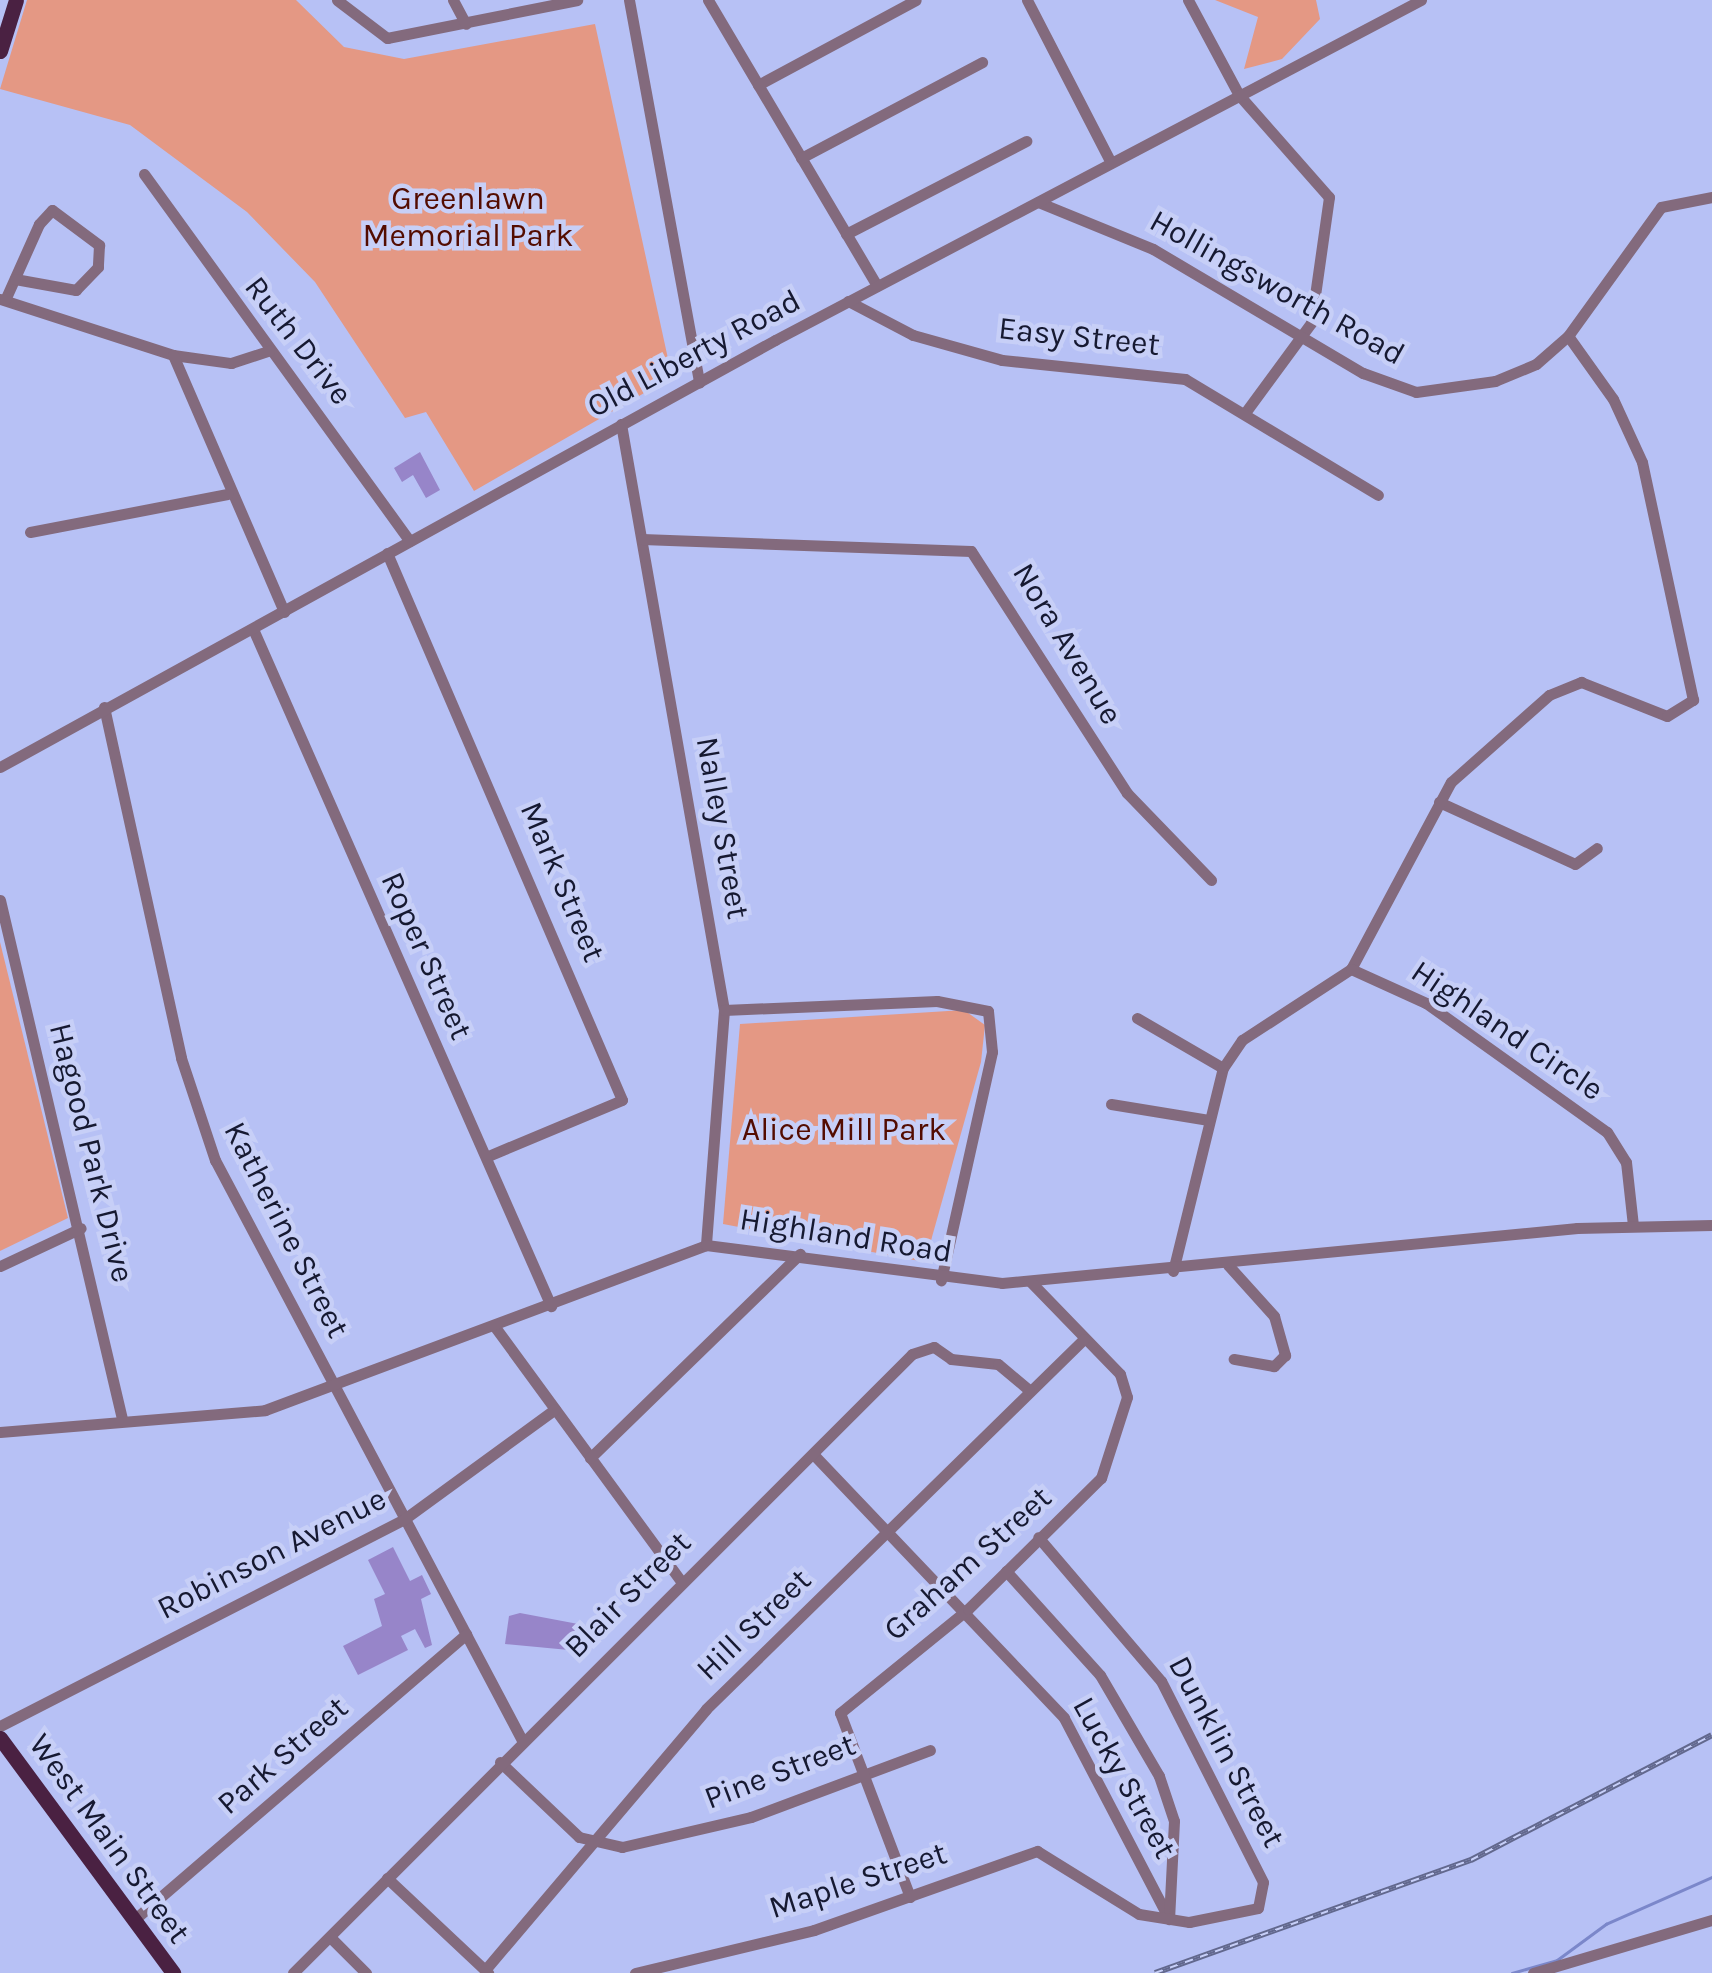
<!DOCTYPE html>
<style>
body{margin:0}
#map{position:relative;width:1712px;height:1973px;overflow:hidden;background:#b7c1f5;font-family:Karla,sans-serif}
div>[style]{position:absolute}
.green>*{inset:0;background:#e49884}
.stream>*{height:2.5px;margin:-1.25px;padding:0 1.25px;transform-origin:1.25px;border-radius:1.25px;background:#7b87ca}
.building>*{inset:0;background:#9785c9}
.minor>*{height:11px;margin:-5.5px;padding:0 5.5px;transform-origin:5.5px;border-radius:5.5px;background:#836a7d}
.major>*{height:15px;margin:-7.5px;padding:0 7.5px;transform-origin:7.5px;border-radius:7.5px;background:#4a2142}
.rail>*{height:6px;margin-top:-3px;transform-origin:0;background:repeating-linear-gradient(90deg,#c7cff7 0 8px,#62688d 0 16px);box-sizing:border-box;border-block:2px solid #62688d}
span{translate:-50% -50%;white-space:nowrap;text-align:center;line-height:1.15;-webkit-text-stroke:9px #c7cff7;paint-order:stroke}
.park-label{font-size:32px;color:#530c00}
.street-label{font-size:32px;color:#161931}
</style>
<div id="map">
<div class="green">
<div style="clip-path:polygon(27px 0,296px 0,344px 47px,404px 59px,595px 24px,672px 377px,474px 491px,426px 412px,405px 418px,315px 282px,247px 212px,130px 125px,0 89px)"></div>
<div style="clip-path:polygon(1215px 0,1316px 0,1320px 19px,1282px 59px,1244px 69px,1258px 17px)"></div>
<div style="clip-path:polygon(0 942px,68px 1218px,0 1251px)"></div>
<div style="clip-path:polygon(964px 1010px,985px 1025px,981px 1062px,925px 1262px,723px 1224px,740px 1024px)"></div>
</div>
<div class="stream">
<div style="left:1512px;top:1973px;width:47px;rotate:-16.1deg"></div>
<div style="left:1557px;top:1960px;width:61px;rotate:-36.3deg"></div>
<div style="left:1606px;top:1924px;width:116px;rotate:-23.9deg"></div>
</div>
<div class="building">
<div style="clip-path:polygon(420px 452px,440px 490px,426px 498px,413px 475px,402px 482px,394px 468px)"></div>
<div style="clip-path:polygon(393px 1547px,410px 1581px,422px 1575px,431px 1594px,421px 1599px,432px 1645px,425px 1648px,415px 1629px,401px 1636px,408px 1650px,358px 1675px,343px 1646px,382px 1626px,374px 1599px,385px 1594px,368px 1560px)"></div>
<div style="clip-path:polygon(520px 1613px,594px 1627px,590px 1652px,505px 1644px,509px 1616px)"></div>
</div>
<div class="minor">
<div style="left:337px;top:0;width:63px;rotate:37.2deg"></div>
<div style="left:387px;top:38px;width:194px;rotate:-11.3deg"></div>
<div style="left:453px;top:0;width:27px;rotate:62deg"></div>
<div style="left:629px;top:0;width:389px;rotate:79.6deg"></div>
<div style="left:708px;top:0;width:332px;rotate:59.4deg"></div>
<div style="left:1027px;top:0;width:183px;rotate:62.7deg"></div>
<div style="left:1188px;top:0;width:108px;rotate:61.8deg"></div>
<div style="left:1239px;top:95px;width:136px;rotate:48.6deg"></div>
<div style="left:1329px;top:197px;width:127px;rotate:98.1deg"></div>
<div style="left:1311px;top:323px;width:112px;rotate:126.3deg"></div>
<div style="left:758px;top:85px;width:179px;rotate:-28.3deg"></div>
<div style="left:801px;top:158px;width:205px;rotate:-27.9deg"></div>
<div style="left:144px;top:174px;width:453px;rotate:54.1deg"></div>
<div style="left:1038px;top:202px;width:124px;rotate:22.2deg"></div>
<div style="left:1153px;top:249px;width:244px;rotate:30.6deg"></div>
<div style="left:1363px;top:373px;width:56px;rotate:19.7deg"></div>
<div style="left:1416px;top:392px;width:80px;rotate:-7.9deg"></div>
<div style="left:1495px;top:381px;width:44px;rotate:-22.5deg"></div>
<div style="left:1536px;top:364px;width:43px;rotate:-41.2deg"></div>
<div style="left:1568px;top:336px;width:159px;rotate:-54.2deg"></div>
<div style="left:1661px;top:207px;width:52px;rotate:-11.1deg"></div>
<div style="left:846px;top:234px;width:203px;rotate:-27.3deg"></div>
<div style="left:0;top:299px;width:182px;rotate:17.9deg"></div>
<div style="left:173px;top:355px;width:59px;rotate:7.9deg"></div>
<div style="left:231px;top:363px;width:40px;rotate:-18deg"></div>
<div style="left:5px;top:300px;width:83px;rotate:-65.9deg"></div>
<div style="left:39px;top:224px;width:19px;rotate:-47deg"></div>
<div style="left:52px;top:210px;width:59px;rotate:36.7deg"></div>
<div style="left:99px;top:245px;width:22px;rotate:93deg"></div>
<div style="left:98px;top:267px;width:32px;rotate:134deg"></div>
<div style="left:76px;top:290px;width:62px;rotate:-169.8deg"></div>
<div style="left:848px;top:301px;width:73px;rotate:27.6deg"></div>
<div style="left:913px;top:335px;width:92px;rotate:15.7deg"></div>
<div style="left:1002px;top:360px;width:184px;rotate:5.9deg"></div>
<div style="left:1185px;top:379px;width:225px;rotate:31deg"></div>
<div style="left:173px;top:355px;width:280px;rotate:66.6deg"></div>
<div style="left:621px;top:424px;width:595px;rotate:80.03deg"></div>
<div style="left:724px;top:1010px;width:236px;rotate:94.4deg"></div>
<div style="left:30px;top:532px;width:201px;rotate:-10.9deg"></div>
<div style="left:642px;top:539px;width:329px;rotate:2.1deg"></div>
<div style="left:971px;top:551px;width:288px;rotate:57.2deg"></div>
<div style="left:1127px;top:793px;width:121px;rotate:46deg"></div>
<div style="left:387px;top:553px;width:595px;rotate:66.75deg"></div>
<div style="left:622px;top:1100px;width:147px;rotate:157.3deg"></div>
<div style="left:253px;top:629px;width:740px;rotate:66.24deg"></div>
<div style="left:104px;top:707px;width:359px;rotate:77.6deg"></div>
<div style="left:181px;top:1058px;width:108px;rotate:71.6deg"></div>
<div style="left:215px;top:1160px;width:656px;rotate:62.11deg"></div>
<div style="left:0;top:767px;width:885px;rotate:-28.85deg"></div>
<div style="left:775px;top:340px;width:730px;rotate:-27.76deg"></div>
<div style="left:1439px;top:802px;width:149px;rotate:24.5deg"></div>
<div style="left:1575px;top:864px;width:27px;rotate:-36deg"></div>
<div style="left:0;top:900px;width:533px;rotate:76.77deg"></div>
<div style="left:1351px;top:969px;width:212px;rotate:-61.9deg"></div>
<div style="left:1451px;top:782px;width:131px;rotate:-41.6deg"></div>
<div style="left:1549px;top:695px;width:35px;rotate:-22deg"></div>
<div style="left:1581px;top:682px;width:92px;rotate:21.6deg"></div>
<div style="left:1667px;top:716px;width:31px;rotate:-32deg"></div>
<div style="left:1693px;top:700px;width:243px;rotate:-102.1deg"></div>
<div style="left:1642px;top:462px;width:69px;rotate:-114.7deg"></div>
<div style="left:1613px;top:399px;width:77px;rotate:-125.5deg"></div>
<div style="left:724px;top:1010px;width:213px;rotate:-2.4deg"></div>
<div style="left:937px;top:1001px;width:52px;rotate:11.1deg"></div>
<div style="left:988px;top:1011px;width:41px;rotate:84.4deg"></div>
<div style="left:992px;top:1052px;width:234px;rotate:102.6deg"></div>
<div style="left:1137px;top:1018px;width:99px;rotate:30.2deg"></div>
<div style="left:1111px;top:1104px;width:99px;rotate:9.3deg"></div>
<div style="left:1228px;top:1265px;width:69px;rotate:48deg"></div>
<div style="left:1274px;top:1316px;width:41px;rotate:74.2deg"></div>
<div style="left:1285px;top:1355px;width:16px;rotate:135deg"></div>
<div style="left:1274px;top:1366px;width:41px;rotate:-170.1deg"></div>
<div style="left:0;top:1266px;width:89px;rotate:-25.1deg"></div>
<div style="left:1173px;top:1271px;width:209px;rotate:-76.2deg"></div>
<div style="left:1223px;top:1068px;width:34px;rotate:-56deg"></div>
<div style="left:1242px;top:1040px;width:130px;rotate:-33.1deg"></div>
<div style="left:1351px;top:969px;width:82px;rotate:24.4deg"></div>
<div style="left:1426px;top:1003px;width:222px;rotate:35.5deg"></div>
<div style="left:1607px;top:1132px;width:36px;rotate:58deg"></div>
<div style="left:1626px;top:1162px;width:63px;rotate:83.7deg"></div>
<div style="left:495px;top:1327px;width:315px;rotate:53.8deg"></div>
<div style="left:0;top:1432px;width:266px;rotate:-4.7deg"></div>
<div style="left:265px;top:1410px;width:471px;rotate:-20.5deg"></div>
<div style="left:706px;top:1245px;width:298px;rotate:7.3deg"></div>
<div style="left:1002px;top:1283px;width:578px;rotate:-5.46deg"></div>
<div style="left:1577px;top:1228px;width:135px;rotate:-1.3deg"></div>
<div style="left:813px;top:1454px;width:364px;rotate:46.4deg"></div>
<div style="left:1064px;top:1718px;width:227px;rotate:62.4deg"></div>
<div style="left:590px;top:1458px;width:293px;rotate:-44.2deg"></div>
<div style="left:1006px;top:1571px;width:140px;rotate:47.9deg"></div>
<div style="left:1100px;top:1675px;width:117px;rotate:59.7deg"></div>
<div style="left:1159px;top:1776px;width:47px;rotate:71.6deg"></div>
<div style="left:1174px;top:1821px;width:98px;rotate:92.9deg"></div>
<div style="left:0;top:1726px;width:453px;rotate:-27.1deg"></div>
<div style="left:403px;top:1520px;width:188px;rotate:-36.1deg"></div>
<div style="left:500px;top:1762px;width:109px;rotate:43.5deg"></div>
<div style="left:579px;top:1837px;width:44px;rotate:13.1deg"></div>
<div style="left:622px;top:1847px;width:132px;rotate:-13.1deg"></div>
<div style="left:751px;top:1817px;width:191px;rotate:-20.5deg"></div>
<div style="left:387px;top:1878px;width:139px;rotate:43.2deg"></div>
<div style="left:910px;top:1897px;width:197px;rotate:-110.8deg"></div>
<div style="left:840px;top:1713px;width:165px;rotate:-39.1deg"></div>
<div style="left:968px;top:1609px;width:187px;rotate:-44.6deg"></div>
<div style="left:1101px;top:1478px;width:85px;rotate:-72.2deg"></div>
<div style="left:1127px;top:1397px;width:24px;rotate:-107deg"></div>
<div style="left:1120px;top:1374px;width:128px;rotate:-134.1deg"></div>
<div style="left:135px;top:1919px;width:437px;rotate:-40.7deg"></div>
<div style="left:330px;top:1937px;width:51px;rotate:45deg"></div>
<div style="left:485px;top:1970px;width:342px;rotate:-49.7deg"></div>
<div style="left:706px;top:1709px;width:529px;rotate:-44.39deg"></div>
<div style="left:293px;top:1973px;width:875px;rotate:-45deg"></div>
<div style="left:912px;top:1354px;width:23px;rotate:-18deg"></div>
<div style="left:934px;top:1347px;width:21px;rotate:35deg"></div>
<div style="left:951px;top:1359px;width:47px;rotate:6.1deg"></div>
<div style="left:998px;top:1364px;width:40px;rotate:40deg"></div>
<div style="left:635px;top:1973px;width:184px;rotate:-13.5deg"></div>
<div style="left:814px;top:1930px;width:237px;rotate:-19.5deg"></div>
<div style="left:1037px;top:1851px;width:120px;rotate:31.7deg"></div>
<div style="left:1139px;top:1914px;width:51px;rotate:9.1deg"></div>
<div style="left:1189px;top:1922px;width:70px;rotate:-11.5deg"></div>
<div style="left:1258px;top:1908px;width:26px;rotate:-79deg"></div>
<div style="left:1263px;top:1882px;width:225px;rotate:-116.9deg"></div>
<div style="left:1161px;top:1681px;width:189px;rotate:-130.5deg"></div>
<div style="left:1533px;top:1973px;width:187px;rotate:-16.5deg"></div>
</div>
<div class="major">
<div style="left:0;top:51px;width:53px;rotate:-72.6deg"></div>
<div style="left:0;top:1738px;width:292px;rotate:53.6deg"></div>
</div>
<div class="rail">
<div style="left:1155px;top:1973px;width:336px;rotate:-19.7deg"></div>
<div style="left:1471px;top:1860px;width:271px;rotate:-27.4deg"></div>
</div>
<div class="park-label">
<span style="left:468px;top:218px">Greenlawn<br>Memorial Park</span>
<span style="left:844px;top:1130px">Alice Mill Park</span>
</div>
<div class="street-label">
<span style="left:1277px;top:288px;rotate:29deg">Hollingsworth Road</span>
<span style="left:1079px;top:337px;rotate:6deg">Easy Street</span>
<span style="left:298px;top:341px;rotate:52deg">Ruth Drive</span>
<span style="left:694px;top:354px;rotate:-28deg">Old Liberty Road</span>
<span style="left:1067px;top:644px;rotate:59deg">Nora Avenue</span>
<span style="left:722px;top:828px;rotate:80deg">Nalley Street</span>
<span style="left:562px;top:882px;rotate:67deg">Mark Street</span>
<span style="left:426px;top:956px;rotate:66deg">Roper Street</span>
<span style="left:1507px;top:1031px;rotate:34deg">Highland Circle</span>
<span style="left:91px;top:1153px;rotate:76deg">Hagood Park Drive</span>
<span style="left:286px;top:1230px;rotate:63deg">Katherine Street</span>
<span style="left:846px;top:1236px;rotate:9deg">Highland Road</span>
<span style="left:272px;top:1554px;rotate:-27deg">Robinson Avenue</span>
<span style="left:968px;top:1564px;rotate:-42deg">Graham Street</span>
<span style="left:628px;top:1595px;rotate:-45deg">Blair Street</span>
<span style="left:754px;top:1625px;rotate:-44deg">Hill Street</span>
<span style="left:1226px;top:1752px;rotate:62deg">Dunklin Street</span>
<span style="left:283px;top:1756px;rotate:-41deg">Park Street</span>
<span style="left:780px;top:1772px;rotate:-21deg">Pine Street</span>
<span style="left:1124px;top:1778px;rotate:61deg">Lucky Street</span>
<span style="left:109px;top:1839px;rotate:54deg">West Main Street</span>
<span style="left:858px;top:1881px;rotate:-18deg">Maple Street</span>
</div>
</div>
